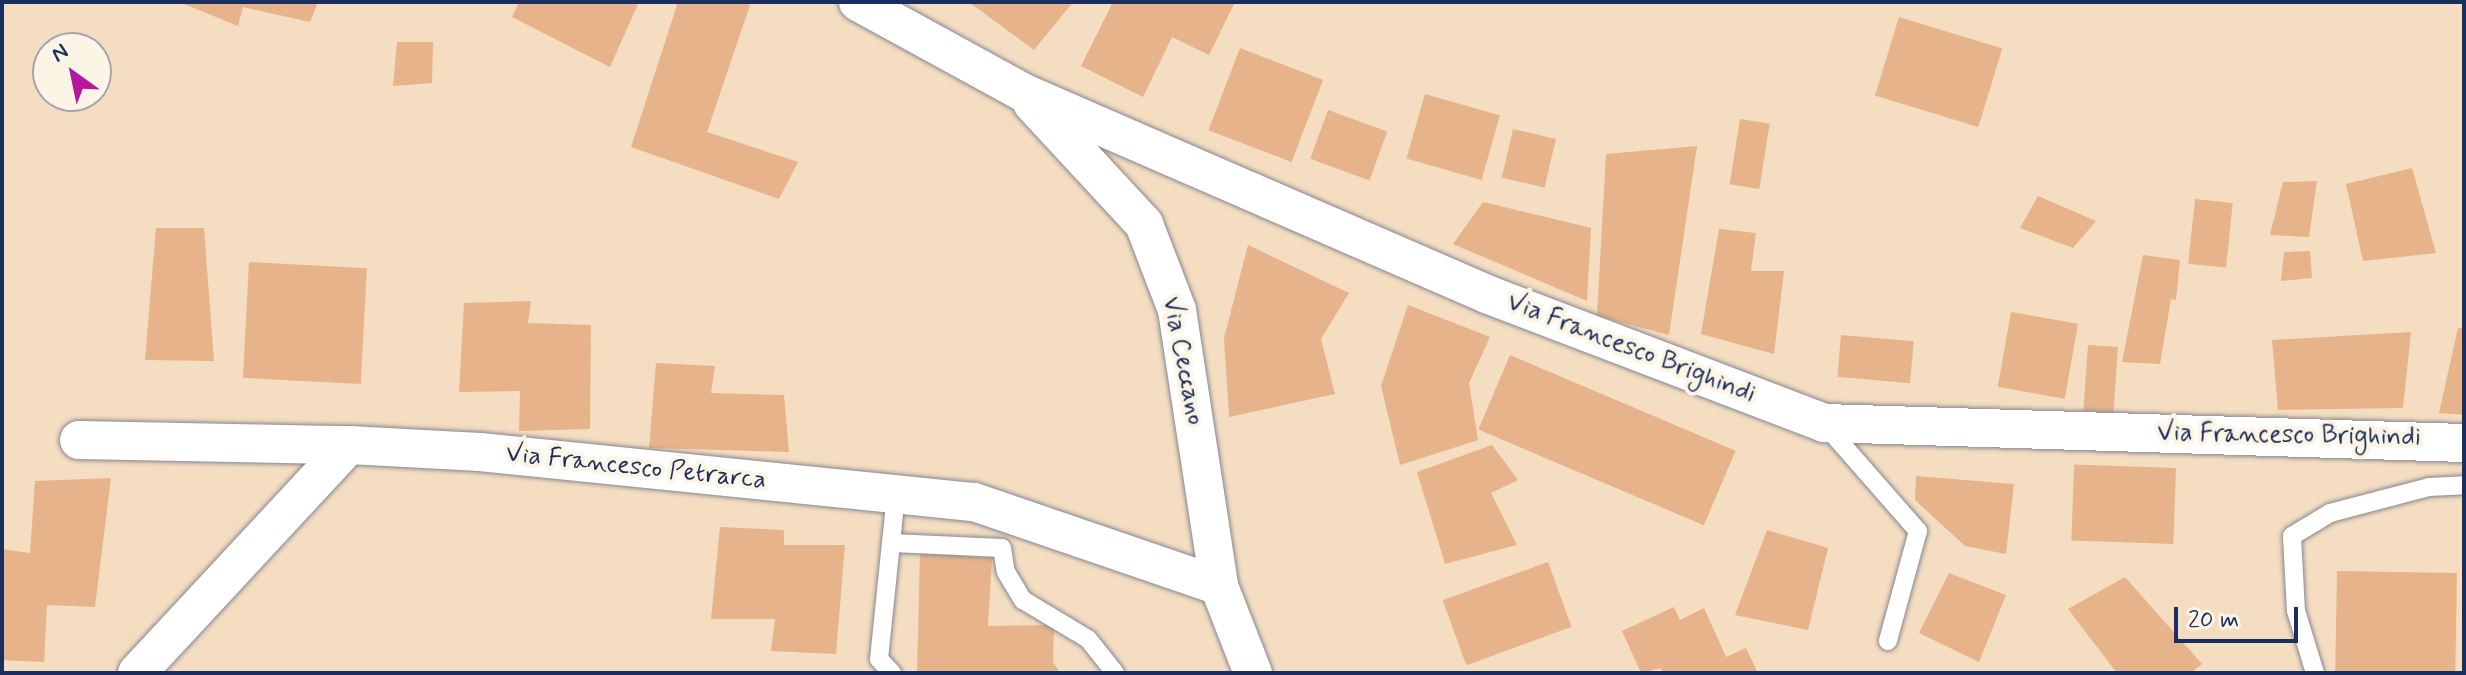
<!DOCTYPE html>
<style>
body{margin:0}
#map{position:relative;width:2466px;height:675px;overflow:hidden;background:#f4ddc1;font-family:Mynerve,sans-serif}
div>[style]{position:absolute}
.building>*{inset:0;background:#e6b38b;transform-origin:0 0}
.roads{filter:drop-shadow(0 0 2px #888690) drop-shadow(0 0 2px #888690)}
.service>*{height:18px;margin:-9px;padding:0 9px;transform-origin:9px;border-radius:9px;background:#fff}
.minor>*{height:38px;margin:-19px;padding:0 19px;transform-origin:19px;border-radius:19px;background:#fff}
span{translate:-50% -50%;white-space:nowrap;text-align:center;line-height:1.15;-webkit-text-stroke:8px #fcf5e5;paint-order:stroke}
.street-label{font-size:26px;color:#1b2f5e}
.frame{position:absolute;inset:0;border:4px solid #1b2f5e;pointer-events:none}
.north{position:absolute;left:32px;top:32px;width:80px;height:80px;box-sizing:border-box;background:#fcf5e5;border:2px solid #a2a6af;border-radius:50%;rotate:327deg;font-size:22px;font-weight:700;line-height:32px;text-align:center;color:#1b2f5e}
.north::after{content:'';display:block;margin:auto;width:28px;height:36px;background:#b5179e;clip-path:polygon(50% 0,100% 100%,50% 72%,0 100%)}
.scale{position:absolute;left:2174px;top:607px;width:124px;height:36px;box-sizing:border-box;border:4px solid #1b2f5e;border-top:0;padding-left:10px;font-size:24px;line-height:28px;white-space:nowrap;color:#1b2f5e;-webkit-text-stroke:6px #fcf5e5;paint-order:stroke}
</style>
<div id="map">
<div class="building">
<div style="clip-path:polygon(179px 2px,318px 2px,310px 22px,243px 7px,238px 26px)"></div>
<div style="clip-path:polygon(519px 2px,639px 2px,610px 67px,512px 17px)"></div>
<div style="clip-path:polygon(678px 2px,751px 2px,707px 132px,798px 162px,779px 199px,631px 147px)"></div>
<div style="clip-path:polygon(969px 2px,1073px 2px,1034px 50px)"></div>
<div style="clip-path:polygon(1113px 2px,1235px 2px,1209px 55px,1172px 37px,1143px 97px,1081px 66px)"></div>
<div style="left:1899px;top:17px;width:108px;height:82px;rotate:17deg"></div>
<div style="clip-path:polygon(397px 42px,433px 42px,432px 83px,393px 86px)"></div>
<div style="left:1240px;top:48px;width:89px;height:88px;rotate:21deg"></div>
<div style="left:1425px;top:94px;width:78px;height:67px;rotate:16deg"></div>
<div style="left:1328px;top:110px;width:63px;height:52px;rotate:20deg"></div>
<div style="left:1740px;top:119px;width:30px;height:66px;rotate:9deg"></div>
<div style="left:1513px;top:129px;width:44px;height:50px;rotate:13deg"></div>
<div style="clip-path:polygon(1697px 146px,1669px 335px,1597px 316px,1606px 154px)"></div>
<div style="clip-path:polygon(2412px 168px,2436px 253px,2363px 261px,2346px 184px)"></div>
<div style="clip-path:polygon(2317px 181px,2309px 237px,2270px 235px,2283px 182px)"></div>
<div style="clip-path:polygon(2038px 196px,2096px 221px,2073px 248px,2020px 228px)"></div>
<div style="left:2195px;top:199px;width:38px;height:65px;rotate:6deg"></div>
<div style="clip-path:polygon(1483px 202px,1591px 228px,1587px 301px,1453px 244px)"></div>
<div style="clip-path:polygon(156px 228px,204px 228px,214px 361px,145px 360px)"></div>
<div style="clip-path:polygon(1719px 229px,1756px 233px,1751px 271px,1784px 271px,1774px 354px,1701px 334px)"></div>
<div style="clip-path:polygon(1248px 245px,1349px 293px,1321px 339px,1335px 394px,1229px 417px,1224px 338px)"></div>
<div style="clip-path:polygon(2310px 251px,2312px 278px,2281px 281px,2284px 252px)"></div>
<div style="clip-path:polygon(2143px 255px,2180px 260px,2176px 300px,2171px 299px,2160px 364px,2122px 362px)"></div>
<div style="left:249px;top:262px;width:118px;height:116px;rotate:3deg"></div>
<div style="clip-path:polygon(531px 301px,528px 323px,591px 325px,590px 429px,519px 431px,520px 391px,459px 392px,464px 303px)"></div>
<div style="clip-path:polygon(1408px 305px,1490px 337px,1469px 383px,1478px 440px,1400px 465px,1381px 386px)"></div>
<div style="left:2011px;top:312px;width:68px;height:76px;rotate:10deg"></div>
<div style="clip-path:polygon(2458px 328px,2464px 328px,2464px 415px,2439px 413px)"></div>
<div style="clip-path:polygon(2411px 332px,2403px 408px,2278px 410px,2272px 340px)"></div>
<div style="left:1841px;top:335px;width:73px;height:42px;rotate:5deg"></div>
<div style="left:2088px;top:345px;width:30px;height:66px;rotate:4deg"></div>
<div style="left:1510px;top:355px;width:245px;height:81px;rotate:23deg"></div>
<div style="clip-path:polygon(656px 363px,715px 366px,711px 393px,784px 395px,789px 452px,649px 448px)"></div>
<div style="clip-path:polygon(1492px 445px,1518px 480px,1491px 493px,1517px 545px,1445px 564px,1417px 472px)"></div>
<div style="left:2176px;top:468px;width:76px;height:102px;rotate:92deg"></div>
<div style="clip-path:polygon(1916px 476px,2014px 484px,2006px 554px,1965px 546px,1915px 500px)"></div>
<div style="clip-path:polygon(111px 478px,95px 607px,47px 605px,44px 662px,2px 660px,2px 549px,30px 553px,35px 481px)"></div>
<div style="clip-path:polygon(720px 527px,784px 530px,784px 545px,845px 545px,836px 654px,771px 651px,775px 619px,711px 619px)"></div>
<div style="clip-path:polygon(1767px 530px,1828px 548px,1808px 630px,1735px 615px)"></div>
<div style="clip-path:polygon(920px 552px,992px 558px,988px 626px,1054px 625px,1053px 662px,1060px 673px,917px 673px)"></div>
<div style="left:1548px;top:562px;width:69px;height:112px;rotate:70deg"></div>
<div style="left:2337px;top:571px;width:120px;height:100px;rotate:1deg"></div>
<div style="clip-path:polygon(1949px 573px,2006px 595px,1979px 662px,1919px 633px)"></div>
<div style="clip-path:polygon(2125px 577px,2202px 664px,2191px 673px,2117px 673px,2068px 609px)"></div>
<div style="clip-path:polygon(1674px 607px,1680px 620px,1704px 608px,1726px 657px,1746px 648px,1758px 673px,1663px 673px,1660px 668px,1641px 673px,1622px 631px)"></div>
</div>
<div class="roads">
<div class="service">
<div style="left:1826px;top:426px;width:140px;rotate:48.8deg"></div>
<div style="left:1918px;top:531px;width:114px;rotate:105.3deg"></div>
<div style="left:892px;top:543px;width:110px;rotate:2.6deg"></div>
<div style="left:1002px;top:548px;width:24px;rotate:81deg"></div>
<div style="left:1006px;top:572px;width:33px;rotate:59deg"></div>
<div style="left:1023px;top:600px;width:76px;rotate:31deg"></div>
<div style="left:1088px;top:639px;width:43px;rotate:51.5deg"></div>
<div style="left:892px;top:673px;width:19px;rotate:-133deg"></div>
<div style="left:879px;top:659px;width:166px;rotate:-84.1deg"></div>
<div style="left:2315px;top:673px;width:65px;rotate:-107deg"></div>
<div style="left:2296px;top:611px;width:75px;rotate:-93.1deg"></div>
<div style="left:2292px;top:536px;width:44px;rotate:-31.2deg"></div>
<div style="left:2330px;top:513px;width:102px;rotate:-14.7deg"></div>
<div style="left:2429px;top:487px;width:35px;rotate:-3deg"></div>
</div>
<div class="minor">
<div style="left:858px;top:2px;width:189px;rotate:28.7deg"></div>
<div style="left:1024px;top:93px;width:507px;rotate:23.48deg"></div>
<div style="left:1489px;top:295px;width:359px;rotate:20.9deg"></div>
<div style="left:1824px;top:423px;width:640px;rotate:1.79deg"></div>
<div style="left:1032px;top:103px;width:165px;rotate:47.2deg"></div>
<div style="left:1144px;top:224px;width:92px;rotate:69deg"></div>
<div style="left:1177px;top:310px;width:279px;rotate:81.3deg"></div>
<div style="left:1219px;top:586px;width:93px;rotate:68.7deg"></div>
<div style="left:79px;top:440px;width:270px;rotate:1.1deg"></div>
<div style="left:137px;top:673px;width:311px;rotate:-47.1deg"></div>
<div style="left:349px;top:445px;width:131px;rotate:3.1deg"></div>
<div style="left:480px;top:452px;width:497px;rotate:5.8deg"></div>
<div style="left:974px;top:502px;width:259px;rotate:18.9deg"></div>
</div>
</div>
<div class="street-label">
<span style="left:1631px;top:349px;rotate:21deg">Via Francesco Brighindi</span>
<span style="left:1182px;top:361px;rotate:79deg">Via Ceccano</span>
<span style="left:2289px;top:436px;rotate:1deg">Via Francesco Brighindi</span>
<span style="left:636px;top:468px;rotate:6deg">Via Francesco Petrarca</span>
</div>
<div class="frame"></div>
<div class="north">N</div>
<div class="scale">20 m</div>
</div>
